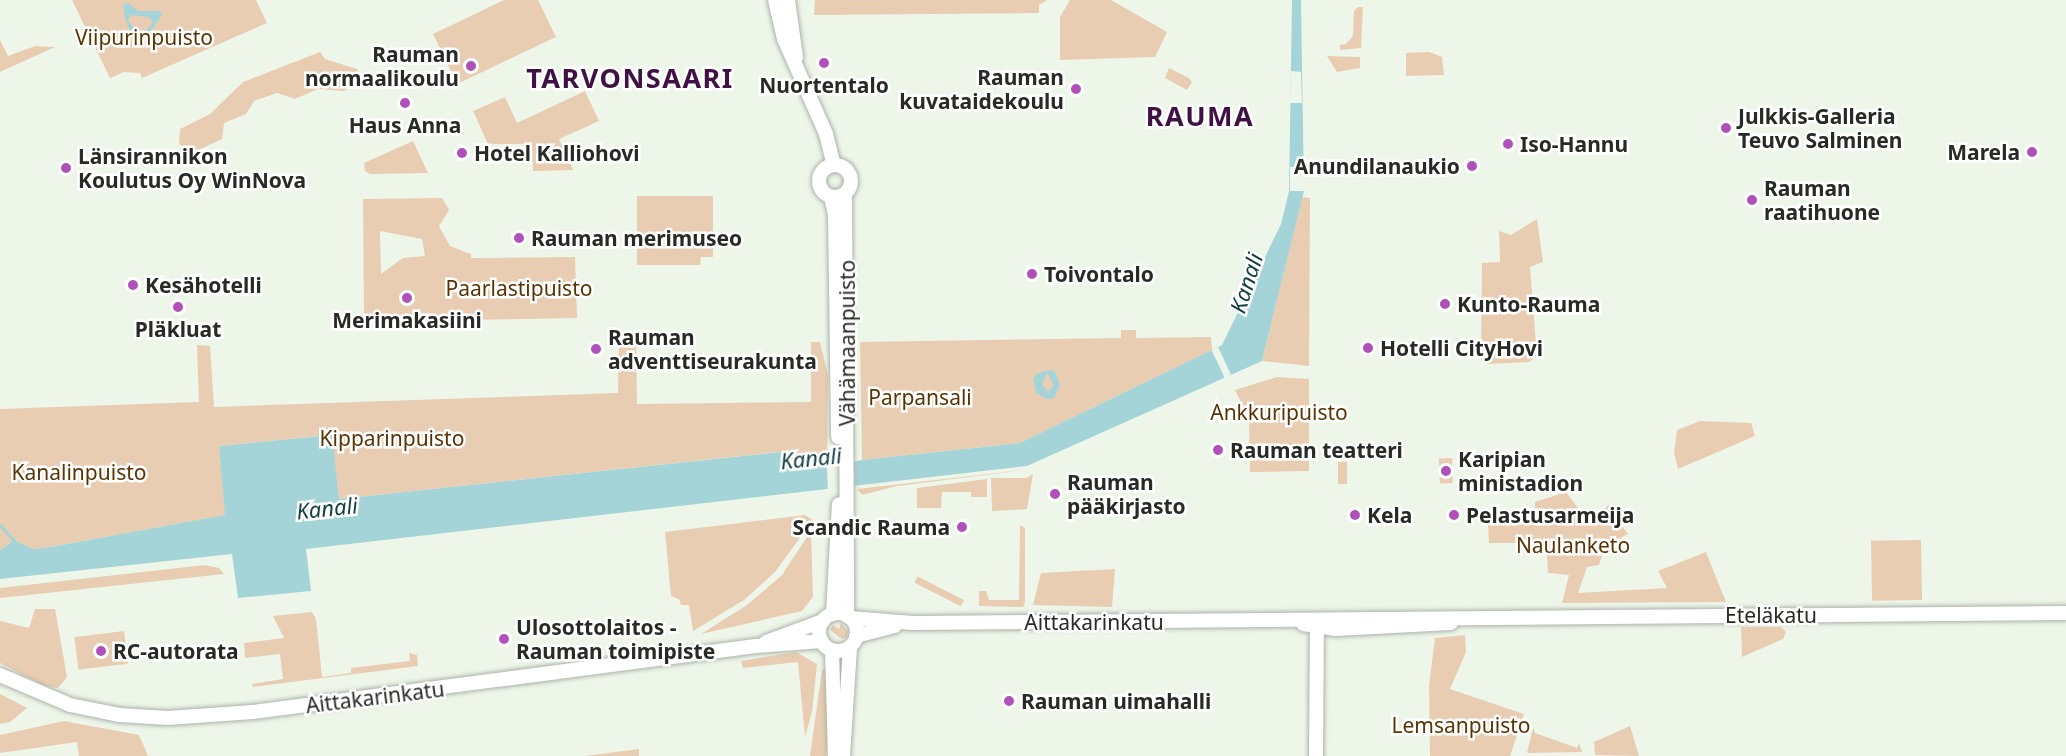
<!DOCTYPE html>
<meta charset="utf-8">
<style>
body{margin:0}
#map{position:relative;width:2066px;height:756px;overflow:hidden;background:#eef6ea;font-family:"Noto Sans",sans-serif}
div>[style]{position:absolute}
.green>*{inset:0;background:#e8cdb3;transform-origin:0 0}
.water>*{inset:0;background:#a5d4d8}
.pier>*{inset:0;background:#eef6ea;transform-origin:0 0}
.stream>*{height:3px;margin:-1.5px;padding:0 1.5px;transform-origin:1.5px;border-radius:1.5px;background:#a5d4d8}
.roads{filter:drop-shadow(0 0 2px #acb4a9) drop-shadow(0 0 2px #acb4a9)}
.secondary>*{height:14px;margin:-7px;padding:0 7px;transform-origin:7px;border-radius:7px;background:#fff}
.secondary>.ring{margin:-7px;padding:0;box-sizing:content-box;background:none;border:14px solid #fff;border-radius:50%}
.dots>*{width:16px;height:16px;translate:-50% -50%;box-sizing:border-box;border:3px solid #fff;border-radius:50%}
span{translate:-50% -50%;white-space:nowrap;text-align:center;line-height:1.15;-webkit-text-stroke:5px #fff;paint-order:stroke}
.park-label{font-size:21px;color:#593402}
.poi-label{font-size:21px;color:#272a25;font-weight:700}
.right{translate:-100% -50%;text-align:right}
.left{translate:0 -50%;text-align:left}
.street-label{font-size:21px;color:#272a25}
.water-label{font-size:22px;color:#133e42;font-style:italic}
.district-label{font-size:27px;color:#401244;font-weight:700;letter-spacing:1.5px}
</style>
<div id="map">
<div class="green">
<div style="clip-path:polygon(72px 0,256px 0,267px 23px,142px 78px,140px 73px,124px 72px,110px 78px)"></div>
<div style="clip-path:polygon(504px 0,538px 0,556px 37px,457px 84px,433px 34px)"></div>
<div style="clip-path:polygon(815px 0,1047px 0,1039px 5px,1039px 13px,814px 15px)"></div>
<div style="clip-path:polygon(1070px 0,1111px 0,1167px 32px,1155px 57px,1060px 60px,1060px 17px)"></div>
<div style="clip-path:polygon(1358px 7px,1363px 7px,1361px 48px,1340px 50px,1340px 45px,1346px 44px,1353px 36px,1354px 11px)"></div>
<div style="clip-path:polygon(0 40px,8px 56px,35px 46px,55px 47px,0 72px)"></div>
<div style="clip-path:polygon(320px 52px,325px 59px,357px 69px,361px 80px,344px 91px,318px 89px,295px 99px,277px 93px,254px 101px,246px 114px,224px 123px,222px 139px,192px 153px,179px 144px,180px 129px,210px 114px,243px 82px)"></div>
<div style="clip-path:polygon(1429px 52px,1442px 57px,1444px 75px,1406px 76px,1406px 53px)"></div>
<div style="clip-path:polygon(1327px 56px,1360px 57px,1360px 68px,1337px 72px)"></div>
<div style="clip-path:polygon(1169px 68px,1189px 78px,1192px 82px,1187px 90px,1165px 78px)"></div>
<div style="clip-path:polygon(585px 91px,599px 121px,559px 139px,573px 170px,533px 171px,532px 144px,488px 144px,473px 111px,505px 97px,517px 123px)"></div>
<div style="clip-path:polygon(413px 141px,428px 173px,370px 174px,365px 171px,364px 163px)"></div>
<div style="clip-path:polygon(637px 196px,713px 196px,713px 257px,701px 257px,700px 265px,637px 265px)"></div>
<div style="clip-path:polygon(1302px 197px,1310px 198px,1309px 366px,1262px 361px)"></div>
<div style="clip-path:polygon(evenodd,442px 198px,449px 210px,439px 226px,450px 246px,471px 254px,471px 258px,575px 257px,577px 318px,364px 322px,363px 199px,442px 198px,380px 231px,422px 239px,425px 256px,403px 258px,381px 274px,380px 231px)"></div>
<div style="clip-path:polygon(1537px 219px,1543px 262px,1530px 267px,1537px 357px,1529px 362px,1485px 364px,1481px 359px,1482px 263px,1500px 262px,1499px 231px,1511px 235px)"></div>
<div style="clip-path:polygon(1121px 330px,1136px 330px,1136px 338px,1211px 337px,1212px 350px,1020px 443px,862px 460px,860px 342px,1121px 338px)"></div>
<div style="clip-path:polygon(619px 335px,636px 335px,637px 404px,811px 402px,811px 342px,820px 342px,828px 375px,827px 468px,823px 463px,791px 467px,788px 451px,339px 499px,331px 435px,219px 446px,226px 515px,45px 548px,33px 549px,14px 540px,0 550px,0 409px,199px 402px,197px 345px,210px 346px,214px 407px,618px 393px)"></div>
<div style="clip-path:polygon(1277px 377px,1309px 379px,1309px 471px,1250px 472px,1249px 419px,1235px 390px)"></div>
<div style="clip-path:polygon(1700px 421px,1751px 423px,1755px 436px,1678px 469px,1674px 453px,1677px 430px)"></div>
<div style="left:1452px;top:458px;width:25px;height:13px;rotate:88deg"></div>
<div style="left:1338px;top:462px;width:9px;height:22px"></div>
<div style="clip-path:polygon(1023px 470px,897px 486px,862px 495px,857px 489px)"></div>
<div style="clip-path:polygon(1033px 474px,1027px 509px,992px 511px,991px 478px,1026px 478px)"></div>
<div style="clip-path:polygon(987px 479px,987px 497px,971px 497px,971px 492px,942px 492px,941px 508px,917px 508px,917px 488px)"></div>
<div style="clip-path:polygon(1566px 492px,1589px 523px,1609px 505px,1618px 511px,1614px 516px,1628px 534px,1605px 547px,1599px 565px,1587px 567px,1578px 593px,1667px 588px,1658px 571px,1706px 552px,1726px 602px,1562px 603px,1569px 575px,1548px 573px,1546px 543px,1489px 543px,1488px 525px,1534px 524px,1535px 502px)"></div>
<div style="clip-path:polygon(805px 515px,813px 520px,775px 572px,744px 600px,693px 631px,689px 605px,681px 605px,679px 599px,671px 596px,665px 532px)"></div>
<div style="clip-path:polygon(1020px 525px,1025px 528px,1025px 602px,1023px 607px,979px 606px,979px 591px,986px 591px,989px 600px,1019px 600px)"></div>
<div style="clip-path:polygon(811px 531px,813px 597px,802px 611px,701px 634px,747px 605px,782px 575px)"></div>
<div style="left:1921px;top:540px;width:60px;height:50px;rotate:89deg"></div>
<div style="clip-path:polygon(205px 565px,219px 568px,224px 574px,0 598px,0 588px)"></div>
<div style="clip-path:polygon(1115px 569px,1112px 607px,1033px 605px,1041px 573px)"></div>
<div style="left:964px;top:600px;width:7px;height:52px;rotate:117deg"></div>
<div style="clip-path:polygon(35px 609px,55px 609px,67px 677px,58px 688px,42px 685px,0 663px,0 621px,29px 628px)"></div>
<div style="clip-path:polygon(312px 612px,316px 619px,322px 677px,351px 673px,351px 668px,410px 661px,409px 653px,417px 655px,418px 666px,253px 687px,252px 684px,283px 679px,280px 654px,245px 658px,244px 643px,284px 638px,273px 616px)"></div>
<div style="clip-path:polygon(841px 623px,848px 631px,847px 637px,842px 639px,830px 630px,833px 625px,839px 629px)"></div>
<div style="clip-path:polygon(1781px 627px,1786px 632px,1783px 639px,1742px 657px,1741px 627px)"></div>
<div style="left:124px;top:631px;width:33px;height:50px;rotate:83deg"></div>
<div style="clip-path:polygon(1465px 635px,1466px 652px,1450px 689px,1524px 714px,1510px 756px,1430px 756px,1429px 685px,1435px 638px)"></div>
<div style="clip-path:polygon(796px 652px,817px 664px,812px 712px,805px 737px,798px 662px,743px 668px,741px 661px)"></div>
<div style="clip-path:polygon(828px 668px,827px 748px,826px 756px,810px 756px,822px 670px)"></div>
<div style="clip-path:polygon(0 694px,27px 708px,10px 722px,0 724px)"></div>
<div style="clip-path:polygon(64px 721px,139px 735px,148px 756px,79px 756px,77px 742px,0 753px,0 735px)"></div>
<div style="clip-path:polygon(1630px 726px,1639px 756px,1595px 755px,1594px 742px)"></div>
<div style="clip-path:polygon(1533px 728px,1535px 733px,1577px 748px,1579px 743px,1582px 752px,1527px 753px)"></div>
<div style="clip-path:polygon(639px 749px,639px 756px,585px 756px)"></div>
</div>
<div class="water">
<div style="clip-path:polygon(1292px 0,1301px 0,1304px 191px,1262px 361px,1027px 466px,306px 549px,311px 591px,238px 598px,232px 554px,0 579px,0 550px,14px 540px,33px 549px,45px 548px,225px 515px,219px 446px,332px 435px,339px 499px,789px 451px,792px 467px,824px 463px,825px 468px,862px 460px,1020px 443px,1222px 345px,1281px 224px,1289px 191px)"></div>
<div style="clip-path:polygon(evenodd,128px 3px,138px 11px,160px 11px,162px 15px,151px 31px,137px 35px,128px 27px,125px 17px,123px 4px,128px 3px,131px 15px,149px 17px,153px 23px,146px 30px,136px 30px,128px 20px,131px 15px)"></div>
<div style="clip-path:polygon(evenodd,1051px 370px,1056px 373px,1060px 386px,1054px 398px,1047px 399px,1036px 393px,1033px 379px,1038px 373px,1051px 370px,1047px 373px,1054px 385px,1048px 392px,1042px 384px,1047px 373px)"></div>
</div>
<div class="pier">
<div style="clip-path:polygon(1291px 71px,1301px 72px,1302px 103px,1290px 103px)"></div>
<div style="left:1290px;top:167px;width:14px;height:24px"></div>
<div style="left:1218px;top:347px;width:31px;height:7px;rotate:65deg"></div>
<div style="clip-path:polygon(854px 460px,855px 490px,828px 493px,827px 465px)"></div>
</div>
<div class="stream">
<div style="left:0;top:525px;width:24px;rotate:48deg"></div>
</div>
<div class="roads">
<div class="secondary">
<div style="left:775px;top:0;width:40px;rotate:77deg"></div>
<div style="left:784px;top:39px;width:104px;rotate:66.1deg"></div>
<div style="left:826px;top:134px;width:32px;rotate:76deg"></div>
<div style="left:788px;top:0;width:58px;rotate:82deg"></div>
<div class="ring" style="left:819px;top:165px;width:18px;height:18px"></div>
<div style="left:845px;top:194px;width:422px;rotate:89.7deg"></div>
<div style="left:831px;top:197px;width:17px;rotate:77deg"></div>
<div style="left:835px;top:214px;width:223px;rotate:89.2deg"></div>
<div class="ring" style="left:819px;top:613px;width:24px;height:24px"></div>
<div style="left:833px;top:614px;width:110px;rotate:-86.9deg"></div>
<div style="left:850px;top:618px;width:63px;rotate:4.5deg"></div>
<div style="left:913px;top:623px;width:1153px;rotate:-0.5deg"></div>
<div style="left:1303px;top:624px;width:33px;rotate:9deg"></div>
<div style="left:1336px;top:629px;width:115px;rotate:-3deg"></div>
<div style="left:856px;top:636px;width:40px;rotate:-14.4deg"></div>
<div style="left:766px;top:642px;width:61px;rotate:-20.2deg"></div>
<div style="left:832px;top:650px;width:106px;rotate:88.4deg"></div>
<div style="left:0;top:675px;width:76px;rotate:23.2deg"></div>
<div style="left:70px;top:705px;width:50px;rotate:11.5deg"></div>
<div style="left:119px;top:715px;width:49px;rotate:3.5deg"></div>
<div style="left:168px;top:718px;width:85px;rotate:-4deg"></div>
<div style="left:253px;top:712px;width:507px;rotate:-7.48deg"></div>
<div style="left:756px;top:646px;width:66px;rotate:-4.3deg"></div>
<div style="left:843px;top:756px;width:109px;rotate:-86.3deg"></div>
<div style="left:1316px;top:756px;width:136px;rotate:-89.6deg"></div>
</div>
</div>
<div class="dots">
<div style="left:824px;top:63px;background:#b051b9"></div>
<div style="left:471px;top:66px;background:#b051b9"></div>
<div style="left:1076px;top:89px;background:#b051b9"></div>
<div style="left:405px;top:103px;background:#b051b9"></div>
<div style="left:1726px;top:128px;background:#b051b9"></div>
<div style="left:1508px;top:144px;background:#b051b9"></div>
<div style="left:2032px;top:152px;background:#b051b9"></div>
<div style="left:462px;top:153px;background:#b051b9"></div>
<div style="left:1472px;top:166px;background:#b051b9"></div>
<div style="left:66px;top:168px;background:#b051b9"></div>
<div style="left:1752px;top:200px;background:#b051b9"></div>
<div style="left:519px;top:238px;background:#b051b9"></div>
<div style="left:1032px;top:274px;background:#b051b9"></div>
<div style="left:133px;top:285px;background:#b051b9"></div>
<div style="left:407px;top:298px;background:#b051b9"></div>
<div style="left:1445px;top:304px;background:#b051b9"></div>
<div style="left:178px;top:307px;background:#b051b9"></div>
<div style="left:1368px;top:348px;background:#b051b9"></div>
<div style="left:596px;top:349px;background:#b051b9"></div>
<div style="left:1218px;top:450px;background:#b051b9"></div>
<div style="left:1446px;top:471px;background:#b051b9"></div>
<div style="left:1055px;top:494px;background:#b051b9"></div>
<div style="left:1355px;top:515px;background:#b051b9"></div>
<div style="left:1454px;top:515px;background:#b051b9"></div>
<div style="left:962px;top:527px;background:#b051b9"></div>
<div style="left:504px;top:639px;background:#b051b9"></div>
<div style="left:101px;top:651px;background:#b051b9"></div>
<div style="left:1009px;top:701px;background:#b051b9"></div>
</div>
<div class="park-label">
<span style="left:144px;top:37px">Viipurinpuisto</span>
<span style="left:519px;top:288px">Paarlastipuisto</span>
<span style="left:920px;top:397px">Parpansali</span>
<span style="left:1279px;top:412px">Ankkuripuisto</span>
<span style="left:392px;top:438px">Kipparinpuisto</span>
<span style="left:79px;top:472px">Kanalinpuisto</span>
<span style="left:1573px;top:545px">Naulanketo</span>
<span style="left:1461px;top:725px">Lemsanpuisto</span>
</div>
<div class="poi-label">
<span class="right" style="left:459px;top:66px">Rauman<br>normaalikoulu</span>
<span class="right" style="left:1064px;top:89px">Rauman<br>kuvataidekoulu</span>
<span style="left:824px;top:85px">Nuortentalo</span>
<span class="left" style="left:1738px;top:128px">Julkkis-Galleria<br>Teuvo Salminen</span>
<span style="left:405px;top:125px">Haus Anna</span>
<span class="left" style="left:1520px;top:144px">Iso-Hannu</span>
<span class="right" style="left:2020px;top:152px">Marela</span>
<span class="left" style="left:474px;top:153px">Hotel Kalliohovi</span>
<span class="left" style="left:78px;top:168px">Länsirannikon<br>Koulutus Oy WinNova</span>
<span class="right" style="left:1460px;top:166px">Anundilanaukio</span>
<span class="left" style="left:1764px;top:200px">Rauman<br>raatihuone</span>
<span class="left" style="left:531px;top:238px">Rauman merimuseo</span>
<span class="left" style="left:1044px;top:274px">Toivontalo</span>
<span class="left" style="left:145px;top:285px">Kesähotelli</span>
<span class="left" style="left:1457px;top:304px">Kunto-Rauma</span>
<span style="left:407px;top:320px">Merimakasiini</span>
<span style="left:178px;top:329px">Pläkluat</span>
<span class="left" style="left:608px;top:349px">Rauman<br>adventtiseurakunta</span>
<span class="left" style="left:1380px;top:348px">Hotelli CityHovi</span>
<span class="left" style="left:1230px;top:450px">Rauman teatteri</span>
<span class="left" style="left:1458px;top:471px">Karipian<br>ministadion</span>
<span class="left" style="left:1067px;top:494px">Rauman<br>pääkirjasto</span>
<span class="left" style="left:1367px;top:515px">Kela</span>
<span class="left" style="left:1466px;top:515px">Pelastusarmeija</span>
<span class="right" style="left:950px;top:527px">Scandic Rauma</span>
<span class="left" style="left:516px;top:639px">Ulosottolaitos -<br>Rauman toimipiste</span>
<span class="left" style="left:113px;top:651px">RC-autorata</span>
<span class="left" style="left:1021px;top:701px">Rauman uimahalli</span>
</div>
<div class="street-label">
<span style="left:847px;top:343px;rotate:-90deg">Vähämaanpuisto</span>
<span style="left:1771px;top:615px">Eteläkatu</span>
<span style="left:1094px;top:622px">Aittakarinkatu</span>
<span style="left:375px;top:697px;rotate:-7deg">Aittakarinkatu</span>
</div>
<div class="water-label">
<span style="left:1246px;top:283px;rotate:-72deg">Kanali</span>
<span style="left:811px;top:458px;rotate:-6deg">Kanali</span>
<span style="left:327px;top:508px;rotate:-6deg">Kanali</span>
</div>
<div class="district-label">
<span style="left:630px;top:78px">TARVONSAARI</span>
<span style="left:1200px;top:116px">RAUMA</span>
</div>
</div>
